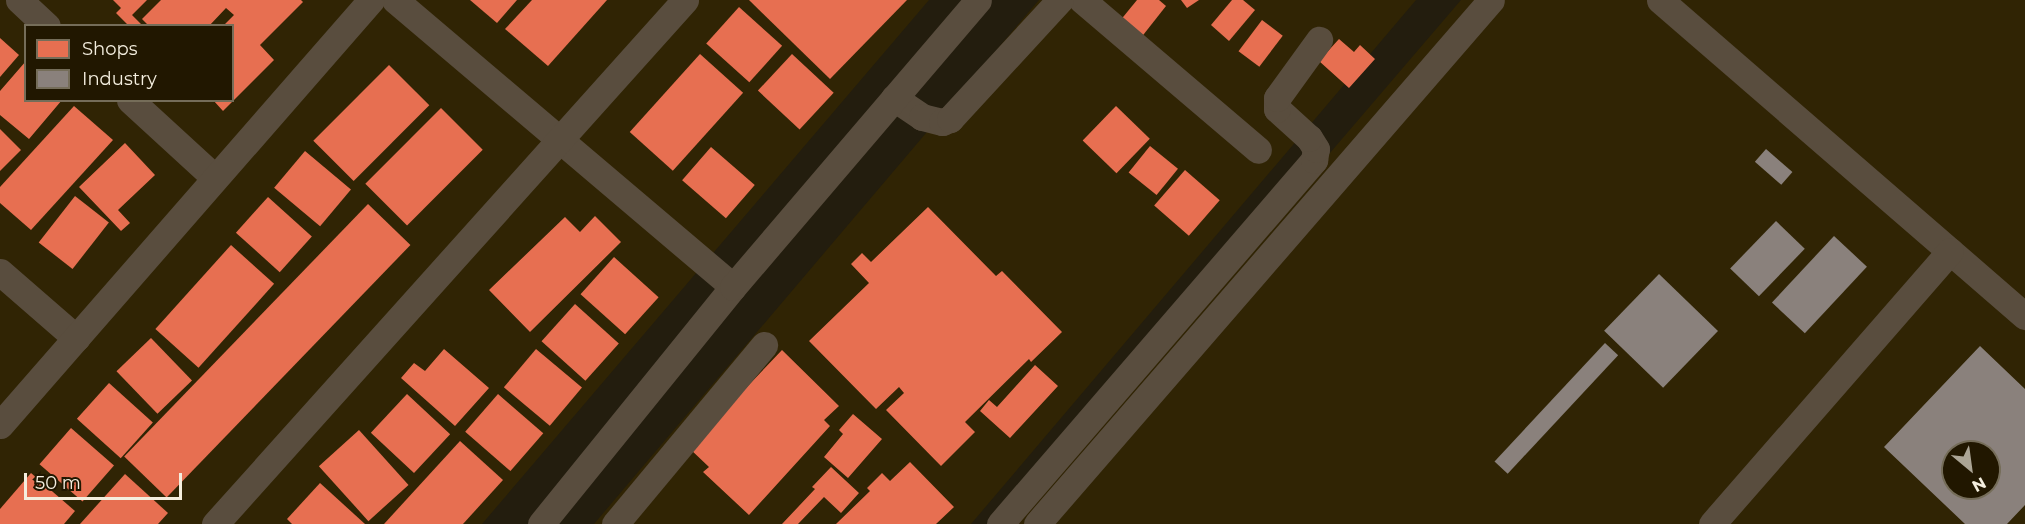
<!DOCTYPE html>
<style>
body{margin:0}
#map{position:relative;width:2025px;height:524px;overflow:hidden;background:#231d0e;font-family:Montserrat,sans-serif}
div>[style]{position:absolute}
.built>*{inset:0;background:#302404}
.shops>*{inset:0;background:#e76f51;transform-origin:0 0}
.industry>*{inset:0;background:#8a817c;transform-origin:0 0}
.minor>*{height:27px;margin:-13.5px;padding:0 13.5px;transform-origin:13.5px;border-radius:13.5px;background:#594d3e}
span{translate:-50% -50%;white-space:nowrap;text-align:center;line-height:1.15;-webkit-text-stroke:6px #211700;paint-order:stroke}
.legend{position:absolute;left:24px;top:24px;width:210px;height:78px;box-sizing:border-box;background:#211700;border:2px solid #756d59;margin:0;padding:8px 10px;list-style:none;font-size:18px;color:#f4eede}
.legend li{display:flex;align-items:center;gap:12px;height:30px}
.legend b{width:30px;border:2px solid #756d59}
.north{position:absolute;left:1941px;top:440px;width:60px;height:60px;box-sizing:border-box;background:#211700;border:2px solid #756d59;border-radius:50%;rotate:151deg;font-size:16px;font-weight:700;line-height:24px;text-align:center;color:#f4eede}
.north::after{content:'';display:block;margin:auto;width:21px;height:27px;background:#aba595;clip-path:polygon(50% 0,100% 100%,50% 72%,0 100%)}
.scale{position:absolute;left:24px;top:473px;width:158px;height:27px;box-sizing:border-box;border:3px solid #f4eede;border-top:0;padding-left:8px;font-size:18px;line-height:21px;white-space:nowrap;color:#f4eede;-webkit-text-stroke:4px #211700;paint-order:stroke}
</style>
<div id="map">
<div class="built">
<div style="clip-path:polygon(evenodd,0 0,929px 0,482px 524px,0 524px,0 0,26px 26px,232px 26px,232px 100px,26px 100px,26px 26px)"></div>
<div style="clip-path:polygon(1039px 0,1416px 0,971px 524px,594px 524px)"></div>
<div style="clip-path:polygon(evenodd,1461px 0,2025px 0,2025px 524px,1012px 524px,1461px 0,1953px 452px,1989px 452px,1989px 488px,1953px 488px,1953px 452px)"></div>
</div>
<div class="shops">
<div style="clip-path:polygon(113px 0,147px 0,132px 15px,143px 26px,129px 26px,116px 13px,121px 8px)"></div>
<div style="clip-path:polygon(161px 0,301px 0,303px 2px,260px 45px,274px 60px,223px 111px,213px 100px,232px 100px,232px 26px,223px 26px,234px 15px,226px 8px,209px 26px,149px 26px,142px 19px)"></div>
<div style="clip-path:polygon(470px 0,517px 0,497px 23px)"></div>
<div style="clip-path:polygon(532px 0,607px 0,548px 66px,505px 29px)"></div>
<div style="clip-path:polygon(749px 0,907px 0,830px 79px)"></div>
<div style="clip-path:polygon(1137px 0,1159px 0,1166px 6px,1140px 39px,1119px 22px)"></div>
<div style="clip-path:polygon(1181px 0,1199px 0,1187px 8px)"></div>
<div style="clip-path:polygon(1232px 0,1243px 0,1255px 10px,1229px 41px,1211px 25px)"></div>
<div style="left:739px;top:7px;width:58px;height:49px;rotate:42deg"></div>
<div style="left:1262px;top:20px;width:26px;height:39px;rotate:37deg"></div>
<div style="clip-path:polygon(0 38px,19px 55px,0 77px)"></div>
<div style="clip-path:polygon(1339px 39px,1354px 52px,1360px 45px,1375px 59px,1349px 88px,1319px 61px)"></div>
<div style="left:700px;top:54px;width:58px;height:105px;rotate:42deg"></div>
<div style="left:792px;top:54px;width:57px;height:50px;rotate:43deg"></div>
<div style="clip-path:polygon(26px 61px,26px 100px,62px 100px,29px 139px,0 115px,0 91px)"></div>
<div style="left:389px;top:65px;width:57px;height:107px;rotate:45deg"></div>
<div style="clip-path:polygon(74px 106px,113px 140px,31px 230px,0 203px,0 187px)"></div>
<div style="left:1116px;top:106px;width:47px;height:48px;rotate:44deg"></div>
<div style="left:441px;top:108px;width:59px;height:107px;rotate:45deg"></div>
<div style="clip-path:polygon(0 129px,21px 150px,0 171px)"></div>
<div style="clip-path:polygon(125px 143px,155px 175px,118px 210px,130px 223px,121px 231px,79px 187px)"></div>
<div style="left:1150px;top:146px;width:36px;height:34px;rotate:39deg"></div>
<div style="left:711px;top:147px;width:58px;height:44px;rotate:41deg"></div>
<div style="left:305px;top:151px;width:60px;height:48px;rotate:40deg"></div>
<div style="left:1185px;top:170px;width:46px;height:47px;rotate:41deg"></div>
<div style="left:75px;top:196px;width:43px;height:59px;rotate:38deg"></div>
<div style="left:268px;top:197px;width:59px;height:48px;rotate:42deg"></div>
<div style="left:368px;top:204px;width:59px;height:351px;rotate:44deg"></div>
<div style="clip-path:polygon(928px 207px,996px 276px,1002px 271px,1062px 332px,1031px 362px,1029px 359px,965px 422px,975px 432px,941px 466px,886px 410px,904px 393px,899px 387px,876px 409px,809px 341px,869px 283px,851px 264px,862px 253px,871px 262px)"></div>
<div style="clip-path:polygon(595px 216px,621px 242px,530px 332px,489px 290px,565px 217px,580px 232px)"></div>
<div style="left:231px;top:245px;width:58px;height:113px;rotate:42deg"></div>
<div style="left:614px;top:257px;width:60px;height:50px;rotate:42deg"></div>
<div style="left:575px;top:304px;width:59px;height:50px;rotate:42deg"></div>
<div style="left:151px;top:338px;width:59px;height:48px;rotate:46deg"></div>
<div style="clip-path:polygon(444px 349px,489px 388px,455px 426px,401px 378px,414px 363px,425px 371px)"></div>
<div style="left:536px;top:349px;width:60px;height:50px;rotate:40deg"></div>
<div style="clip-path:polygon(782px 350px,839px 406px,824px 420px,830px 426px,749px 515px,703px 472px,709px 467px,689px 448px)"></div>
<div style="clip-path:polygon(1035px 365px,1058px 386px,1010px 438px,980px 411px,989px 400px,997px 407px)"></div>
<div style="left:109px;top:383px;width:59px;height:48px;rotate:42deg"></div>
<div style="left:407px;top:394px;width:59px;height:53px;rotate:43deg"></div>
<div style="left:498px;top:394px;width:60px;height:50px;rotate:41deg"></div>
<div style="clip-path:polygon(853px 414px,882px 439px,848px 478px,824px 457px,843px 434px,839px 430px)"></div>
<div style="left:71px;top:428px;width:57px;height:48px;rotate:41deg"></div>
<div style="left:359px;top:430px;width:74px;height:54px;rotate:48deg"></div>
<div style="clip-path:polygon(460px 441px,503px 480px,463px 524px,384px 524px)"></div>
<div style="clip-path:polygon(910px 462px,954px 507px,936px 524px,836px 524px,870px 491px,867px 488px,882px 473px,890px 481px)"></div>
<div style="clip-path:polygon(831px 467px,859px 493px,841px 513px,824px 497px,798px 524px,782px 524px,815px 489px,812px 487px)"></div>
<div style="clip-path:polygon(31px 473px,75px 511px,64px 524px,0 524px,0 509px)"></div>
<div style="clip-path:polygon(125px 474px,168px 513px,158px 524px,80px 524px)"></div>
<div style="clip-path:polygon(320px 483px,365px 524px,292px 524px,287px 519px)"></div>
</div>
<div class="industry">
<div style="left:1766px;top:149px;width:35px;height:17px;rotate:41deg"></div>
<div style="left:1776px;top:221px;width:40px;height:66px;rotate:44deg"></div>
<div style="left:1834px;top:236px;width:45px;height:91px;rotate:43deg"></div>
<div style="left:1659px;top:274px;width:82px;height:79px;rotate:44deg"></div>
<div style="left:1605px;top:343px;width:18px;height:162px;rotate:43deg"></div>
<div style="clip-path:polygon(evenodd,1980px 346px,2025px 389px,2025px 505px,2007px 524px,1965px 524px,1884px 447px,1980px 346px,1953px 452px,1989px 452px,1989px 488px,1953px 488px,1953px 452px)"></div>
</div>
<div class="minor">
<div style="left:19px;top:0;width:38px;rotate:43deg"></div>
<div style="left:395px;top:0;width:443px;rotate:40.3deg"></div>
<div style="left:1082px;top:0;width:231px;rotate:40.4deg"></div>
<div style="left:1660px;top:0;width:483px;rotate:40.9deg"></div>
<div style="left:894px;top:98px;width:34px;rotate:34deg"></div>
<div style="left:922px;top:117px;width:21px;rotate:14deg"></div>
<div style="left:942px;top:122px;width:9px;rotate:-21deg"></div>
<div style="left:950px;top:119px;width:162px;rotate:-47.3deg"></div>
<div style="left:130px;top:100px;width:115px;rotate:42.5deg"></div>
<div style="left:0;top:272px;width:101px;rotate:41deg"></div>
<div style="left:0;top:425px;width:564px;rotate:-48.88deg"></div>
<div style="left:215px;top:524px;width:704px;rotate:-48.11deg"></div>
<div style="left:541px;top:524px;width:305px;rotate:-51deg"></div>
<div style="left:733px;top:287px;width:377px;rotate:-49.5deg"></div>
<div style="left:615px;top:524px;width:233px;rotate:-50.2deg"></div>
<div style="left:1000px;top:524px;width:481px;rotate:-49.2deg"></div>
<div style="left:1314px;top:160px;width:11px;rotate:-80deg"></div>
<div style="left:1316px;top:149px;width:13px;rotate:-122deg"></div>
<div style="left:1309px;top:138px;width:43px;rotate:-137.8deg"></div>
<div style="left:1277px;top:109px;width:11px;rotate:-90deg"></div>
<div style="left:1277px;top:98px;width:72px;rotate:-54.1deg"></div>
<div style="left:1037px;top:524px;width:693px;rotate:-49.09deg"></div>
<div style="left:1712px;top:524px;width:362px;rotate:-48.9deg"></div>
</div>
<ul class="legend">
<li><b style="height:16px;background:#e76f51"></b>Shops</li>
<li><b style="height:16px;background:#8a817c"></b>Industry</li>
</ul>
<div class="north">N</div>
<div class="scale">50 m</div>
</div>
